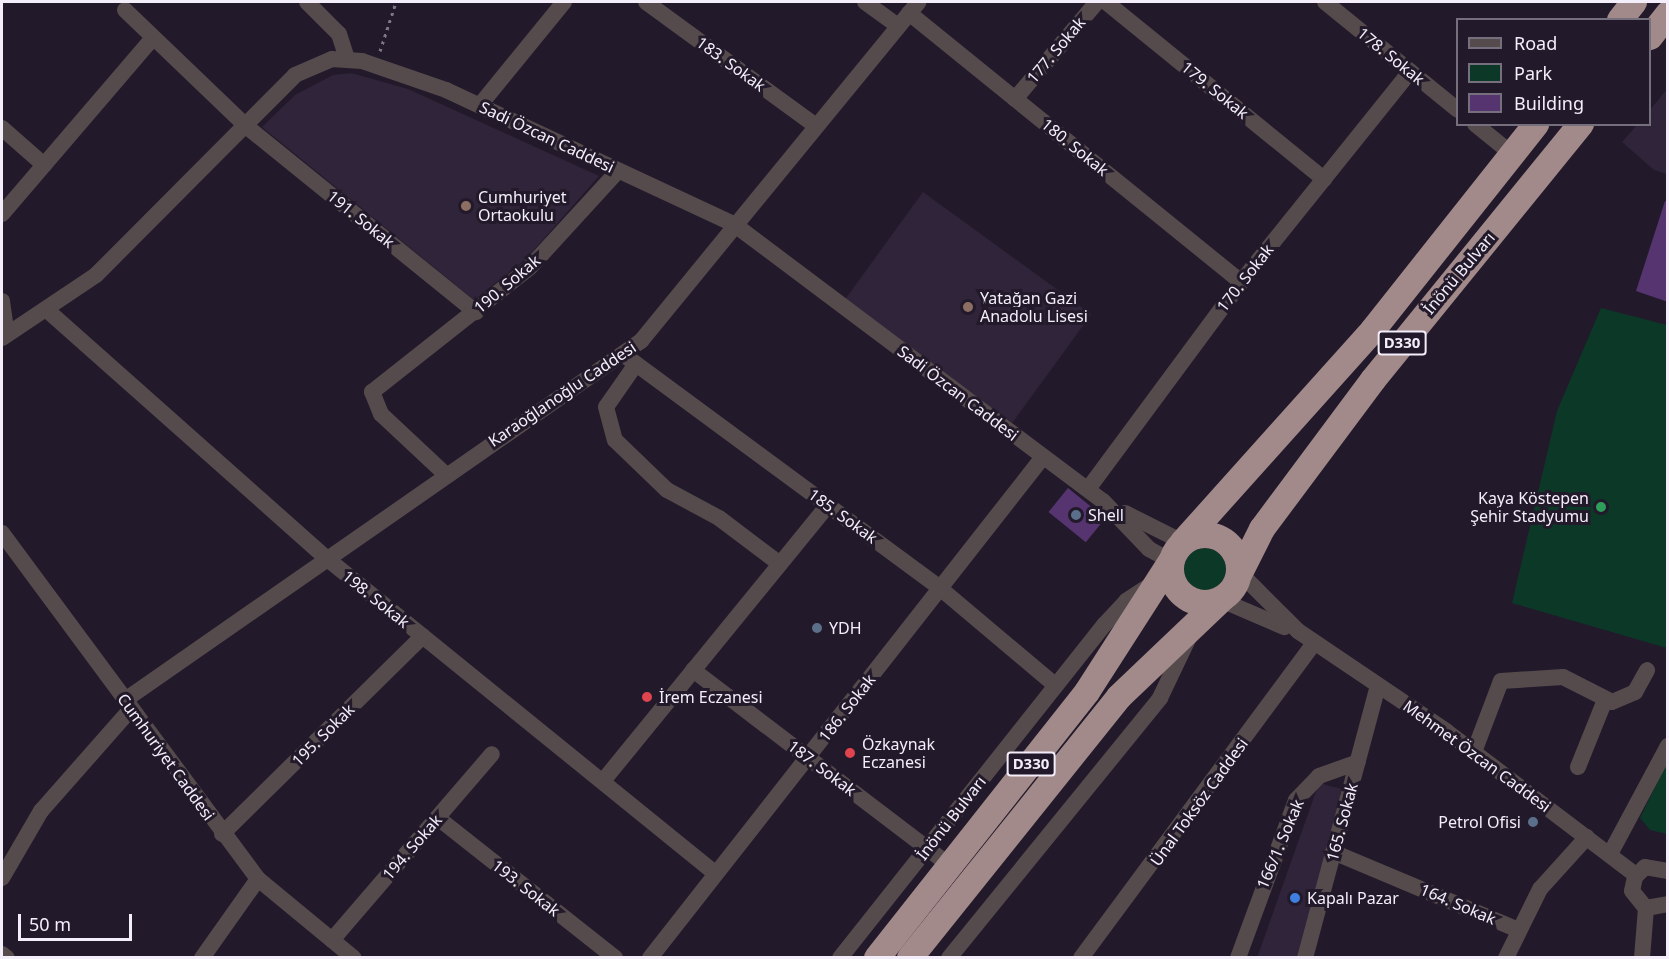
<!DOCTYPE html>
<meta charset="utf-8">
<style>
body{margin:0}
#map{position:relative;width:1669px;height:959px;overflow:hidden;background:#221a2a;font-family:"Noto Sans",sans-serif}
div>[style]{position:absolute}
.built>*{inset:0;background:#2f2439;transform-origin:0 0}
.green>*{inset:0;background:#0c3828}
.round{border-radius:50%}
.building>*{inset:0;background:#553470;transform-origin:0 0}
.path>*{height:3px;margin-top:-1.5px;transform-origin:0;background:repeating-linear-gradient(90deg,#7d7785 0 3px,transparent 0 7.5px)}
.minor>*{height:16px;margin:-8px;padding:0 8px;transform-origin:8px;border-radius:8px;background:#554b4c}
.highway>*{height:26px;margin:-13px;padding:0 13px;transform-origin:13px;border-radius:13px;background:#a2898a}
.highway>.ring{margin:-13px;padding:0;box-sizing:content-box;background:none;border:26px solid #a2898a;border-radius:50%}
.dots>*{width:16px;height:16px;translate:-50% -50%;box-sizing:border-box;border:3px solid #221a2a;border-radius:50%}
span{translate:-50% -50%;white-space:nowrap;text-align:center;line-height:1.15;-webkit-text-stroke:6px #221a2a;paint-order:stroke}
.shield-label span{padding:2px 4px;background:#221a2a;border:2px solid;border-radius:4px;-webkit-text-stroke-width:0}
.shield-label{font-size:15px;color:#f3eef9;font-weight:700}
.street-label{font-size:16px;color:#f3eef9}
.poi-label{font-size:16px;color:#f3eef9}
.left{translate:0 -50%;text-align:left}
.right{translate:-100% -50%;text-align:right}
.frame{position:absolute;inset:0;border:3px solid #f3eef9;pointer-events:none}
.legend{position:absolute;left:1456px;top:18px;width:195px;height:108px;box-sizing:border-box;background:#221a2a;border:2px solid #766f7d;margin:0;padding:8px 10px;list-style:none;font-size:18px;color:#f3eef9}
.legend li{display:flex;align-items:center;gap:12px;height:30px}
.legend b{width:30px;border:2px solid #766f7d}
.scale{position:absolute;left:18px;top:914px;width:114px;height:27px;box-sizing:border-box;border:3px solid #f3eef9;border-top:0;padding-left:8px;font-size:18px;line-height:21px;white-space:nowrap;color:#f3eef9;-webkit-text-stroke:4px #221a2a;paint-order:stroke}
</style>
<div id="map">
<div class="built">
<div style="clip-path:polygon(351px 73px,408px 89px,599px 176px,527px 258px,474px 300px,262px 127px,295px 95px,333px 75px)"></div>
<div style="clip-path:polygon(1667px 89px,1667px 174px,1654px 170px,1622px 142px,1637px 125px,1650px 124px,1650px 110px)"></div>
<div style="left:923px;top:192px;width:208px;height:134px;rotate:36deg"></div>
<div style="clip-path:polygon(1319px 783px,1342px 789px,1298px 957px,1257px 958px)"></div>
</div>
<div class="green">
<div style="clip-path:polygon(1601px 308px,1667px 325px,1667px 648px,1512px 603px,1557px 411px)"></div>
<div class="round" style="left:1184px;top:548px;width:42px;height:42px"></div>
<div style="clip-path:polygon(1667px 763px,1667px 834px,1650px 830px,1640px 818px)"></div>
</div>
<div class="building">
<div style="clip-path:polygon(1665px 201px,1668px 202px,1668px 302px,1636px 291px)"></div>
<div style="left:1068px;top:488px;width:48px;height:31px;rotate:39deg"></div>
</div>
<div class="path">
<div style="left:380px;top:51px;width:52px;rotate:-71.9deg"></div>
</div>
<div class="minor">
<div style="left:307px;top:2px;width:45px;rotate:45deg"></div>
<div style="left:339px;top:34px;width:26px;rotate:72deg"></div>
<div style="left:646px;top:2px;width:210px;rotate:36.1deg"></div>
<div style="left:865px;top:2px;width:41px;rotate:36deg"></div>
<div style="left:1106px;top:2px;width:281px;rotate:39.1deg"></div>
<div style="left:1325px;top:2px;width:171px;rotate:39.1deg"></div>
<div style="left:125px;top:10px;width:168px;rotate:43.8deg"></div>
<div style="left:246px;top:126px;width:296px;rotate:39deg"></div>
<div style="left:909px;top:13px;width:427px;rotate:39deg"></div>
<div style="left:1015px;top:99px;width:127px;rotate:-49.8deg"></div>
<div style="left:480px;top:105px;width:133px;rotate:-50.8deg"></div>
<div style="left:1475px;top:124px;width:48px;rotate:39deg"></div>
<div style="left:2px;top:128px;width:56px;rotate:41.4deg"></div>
<div style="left:2px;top:214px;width:232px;rotate:-49.4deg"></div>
<div style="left:2px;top:301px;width:34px;rotate:82deg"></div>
<div style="left:48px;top:311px;width:370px;rotate:41.6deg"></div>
<div style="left:325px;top:557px;width:503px;rotate:39.03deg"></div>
<div style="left:2px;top:338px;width:113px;rotate:-33.8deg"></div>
<div style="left:96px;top:275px;width:282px;rotate:-45.1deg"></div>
<div style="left:295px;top:75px;width:40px;rotate:-23.4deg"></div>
<div style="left:332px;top:59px;width:30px;rotate:4deg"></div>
<div style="left:362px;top:61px;width:89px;rotate:19deg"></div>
<div style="left:446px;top:90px;width:319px;rotate:25deg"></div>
<div style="left:735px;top:225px;width:460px;rotate:36.9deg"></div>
<div style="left:1103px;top:501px;width:66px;rotate:46.2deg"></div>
<div style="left:1149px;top:549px;width:25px;rotate:29deg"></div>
<div style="left:624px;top:355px;width:394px;rotate:36.4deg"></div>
<div style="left:941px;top:589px;width:150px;rotate:40.1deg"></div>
<div style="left:636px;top:364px;width:52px;rotate:124.9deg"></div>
<div style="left:606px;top:407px;width:34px;rotate:75deg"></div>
<div style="left:615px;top:440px;width:72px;rotate:43.9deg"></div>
<div style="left:667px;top:490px;width:59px;rotate:28.3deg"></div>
<div style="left:719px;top:518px;width:76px;rotate:37deg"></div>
<div style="left:444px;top:473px;width:86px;rotate:-136.9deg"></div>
<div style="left:381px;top:414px;width:24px;rotate:-112deg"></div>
<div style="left:372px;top:392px;width:201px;rotate:-38.3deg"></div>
<div style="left:530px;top:267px;width:130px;rotate:-47.5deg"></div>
<div style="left:1088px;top:489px;width:257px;rotate:-53.5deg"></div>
<div style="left:1241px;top:282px;width:270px;rotate:-51.2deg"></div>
<div style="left:1125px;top:513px;width:65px;rotate:26.6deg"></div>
<div style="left:2px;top:533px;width:430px;rotate:53.5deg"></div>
<div style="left:258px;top:879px;width:124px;rotate:39.5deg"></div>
<div style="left:1240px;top:573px;width:82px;rotate:45deg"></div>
<div style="left:1298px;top:631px;width:179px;rotate:34deg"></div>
<div style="left:1446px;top:731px;width:238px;rotate:37.2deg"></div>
<div style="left:1221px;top:600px;width:69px;rotate:23.2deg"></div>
<div style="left:693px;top:670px;width:323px;rotate:37.3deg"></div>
<div style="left:125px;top:700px;width:629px;rotate:-34.83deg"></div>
<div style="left:641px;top:341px;width:438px;rotate:-50.7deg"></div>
<div style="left:1474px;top:752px;width:76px;rotate:-69.2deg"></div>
<div style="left:1501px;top:681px;width:62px;rotate:-3.7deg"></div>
<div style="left:1563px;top:677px;width:55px;rotate:27deg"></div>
<div style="left:1612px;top:702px;width:25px;rotate:-23deg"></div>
<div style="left:1635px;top:692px;width:25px;rotate:-61deg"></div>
<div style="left:1578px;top:767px;width:72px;rotate:-68.1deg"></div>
<div style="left:603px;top:781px;width:356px;rotate:-50.8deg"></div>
<div style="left:438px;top:818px;width:226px;rotate:38.3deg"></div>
<div style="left:222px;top:834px;width:282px;rotate:-44.6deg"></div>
<div style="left:1333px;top:852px;width:199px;rotate:22.8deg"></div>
<div style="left:1610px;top:854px;width:123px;rotate:-61.8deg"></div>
<div style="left:1668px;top:871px;width:23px;rotate:-170deg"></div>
<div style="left:1645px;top:867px;width:14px;rotate:135deg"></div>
<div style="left:1635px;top:877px;width:14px;rotate:102deg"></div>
<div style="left:1632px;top:891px;width:22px;rotate:51deg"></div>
<div style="left:1646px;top:908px;width:22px;rotate:-10deg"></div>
<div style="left:2px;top:878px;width:78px;rotate:-59.8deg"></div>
<div style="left:41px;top:811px;width:136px;rotate:-48.6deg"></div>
<div style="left:332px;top:940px;width:245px;rotate:-49.3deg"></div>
<div style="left:2px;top:954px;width:6px;rotate:39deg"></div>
<div style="left:202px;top:958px;width:97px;rotate:-54.7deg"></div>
<div style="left:650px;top:958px;width:637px;rotate:-51.89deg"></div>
<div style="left:840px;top:958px;width:425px;rotate:-51.6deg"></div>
<div style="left:1104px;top:625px;width:33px;rotate:-47deg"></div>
<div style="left:1126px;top:601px;width:33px;rotate:-33deg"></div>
<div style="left:949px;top:958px;width:335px;rotate:-50.9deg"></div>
<div style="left:1160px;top:698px;width:72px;rotate:-64.5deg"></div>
<div style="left:1081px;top:958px;width:392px;rotate:-53.5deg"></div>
<div style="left:1238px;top:958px;width:168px;rotate:-69.8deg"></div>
<div style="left:1296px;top:800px;width:33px;rotate:-46deg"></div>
<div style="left:1319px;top:776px;width:41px;rotate:-19.7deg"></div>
<div style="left:1305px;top:958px;width:282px;rotate:-75deg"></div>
<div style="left:1506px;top:958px;width:77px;rotate:-63.8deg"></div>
<div style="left:1540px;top:889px;width:70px;rotate:-47.9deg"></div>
<div style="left:1642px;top:958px;width:50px;rotate:-85.4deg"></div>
</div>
<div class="highway">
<div style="left:1620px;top:20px;width:23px;rotate:-52deg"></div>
<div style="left:1650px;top:37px;width:29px;rotate:-52deg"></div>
<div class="ring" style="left:1171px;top:535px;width:42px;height:42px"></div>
<div style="left:1183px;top:542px;width:285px;rotate:-48.1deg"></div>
<div style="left:1373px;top:330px;width:263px;rotate:-51.6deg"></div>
<div style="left:1240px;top:573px;width:49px;rotate:-63.4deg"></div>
<div style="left:1262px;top:529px;width:186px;rotate:-53.3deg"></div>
<div style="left:1373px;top:380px;width:330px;rotate:-50.9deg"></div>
<div style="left:877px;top:958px;width:339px;rotate:-51.7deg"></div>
<div style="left:1087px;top:692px;width:156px;rotate:-57.3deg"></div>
<div style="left:910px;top:958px;width:334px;rotate:-51.3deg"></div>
<div style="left:1119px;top:697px;width:141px;rotate:-43.6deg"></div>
</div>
<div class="dots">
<div style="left:466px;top:206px;background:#8d6e63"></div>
<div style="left:968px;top:307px;background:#8d6e63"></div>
<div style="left:1601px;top:507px;background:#2e9e5b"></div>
<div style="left:1076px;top:515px;background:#5c6f8a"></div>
<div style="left:817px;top:628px;background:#5c6f8a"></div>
<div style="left:647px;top:697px;background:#e0444e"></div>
<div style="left:850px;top:753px;background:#e0444e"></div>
<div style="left:1533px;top:822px;background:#5c6f8a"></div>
<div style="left:1295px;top:898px;background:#3f7fe0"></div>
</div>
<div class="shield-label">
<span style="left:1402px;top:343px">D330</span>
<span style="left:1031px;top:764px">D330</span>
</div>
<div class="street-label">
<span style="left:1056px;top:50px;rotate:-50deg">177. Sokak</span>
<span style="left:1391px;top:56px;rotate:39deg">178. Sokak</span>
<span style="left:731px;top:64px;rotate:36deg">183. Sokak</span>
<span style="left:1215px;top:90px;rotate:39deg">179. Sokak</span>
<span style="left:547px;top:137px;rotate:25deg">Sadi Özcan Caddesi</span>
<span style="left:1075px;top:147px;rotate:39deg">180. Sokak</span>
<span style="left:361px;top:219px;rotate:39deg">191. Sokak</span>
<span style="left:1459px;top:273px;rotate:-50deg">İnönü Bulvarı</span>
<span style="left:1245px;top:278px;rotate:-52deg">170. Sokak</span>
<span style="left:507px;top:284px;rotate:-40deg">190. Sokak</span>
<span style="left:958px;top:393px;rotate:37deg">Sadi Özcan Caddesi</span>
<span style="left:562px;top:394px;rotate:-34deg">Karaoğlanoğlu Caddesi</span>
<span style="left:843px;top:516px;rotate:36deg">185. Sokak</span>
<span style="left:376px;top:599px;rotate:39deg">198. Sokak</span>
<span style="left:847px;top:708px;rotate:-52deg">186. Sokak</span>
<span style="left:323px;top:735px;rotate:-45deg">195. Sokak</span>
<span style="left:1477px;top:756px;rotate:36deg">Mehmet Özcan Caddesi</span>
<span style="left:166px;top:757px;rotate:54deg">Cumhuriyet Caddesi</span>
<span style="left:822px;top:768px;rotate:37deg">187. Sokak</span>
<span style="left:1199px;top:802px;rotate:-54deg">Ünal Toksöz Caddesi</span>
<span style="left:951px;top:818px;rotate:-52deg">İnönü Bulvarı</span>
<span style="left:1342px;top:822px;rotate:-75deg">165. Sokak</span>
<span style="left:1280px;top:844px;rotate:-67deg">166/1. Sokak</span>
<span style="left:412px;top:847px;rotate:-49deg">194. Sokak</span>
<span style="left:526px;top:888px;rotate:38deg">193. Sokak</span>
<span style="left:1458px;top:904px;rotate:23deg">164. Sokak</span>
</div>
<div class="poi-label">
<span class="left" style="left:478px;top:206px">Cumhuriyet<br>Ortaokulu</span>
<span class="left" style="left:980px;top:307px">Yatağan Gazi<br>Anadolu Lisesi</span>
<span class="right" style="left:1589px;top:507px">Kaya Köstepen<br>Şehir Stadyumu</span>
<span class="left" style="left:1088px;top:515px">Shell</span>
<span class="left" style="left:829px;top:628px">YDH</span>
<span class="left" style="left:659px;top:697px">İrem Eczanesi</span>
<span class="left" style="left:862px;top:753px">Özkaynak<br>Eczanesi</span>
<span class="right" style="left:1521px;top:822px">Petrol Ofisi</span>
<span class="left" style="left:1307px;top:898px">Kapalı Pazar</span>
</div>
<div class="frame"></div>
<ul class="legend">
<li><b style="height:8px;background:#554b4c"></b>Road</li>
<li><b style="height:16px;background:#0c3828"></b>Park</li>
<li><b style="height:16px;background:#553470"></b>Building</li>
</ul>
<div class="scale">50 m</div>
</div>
